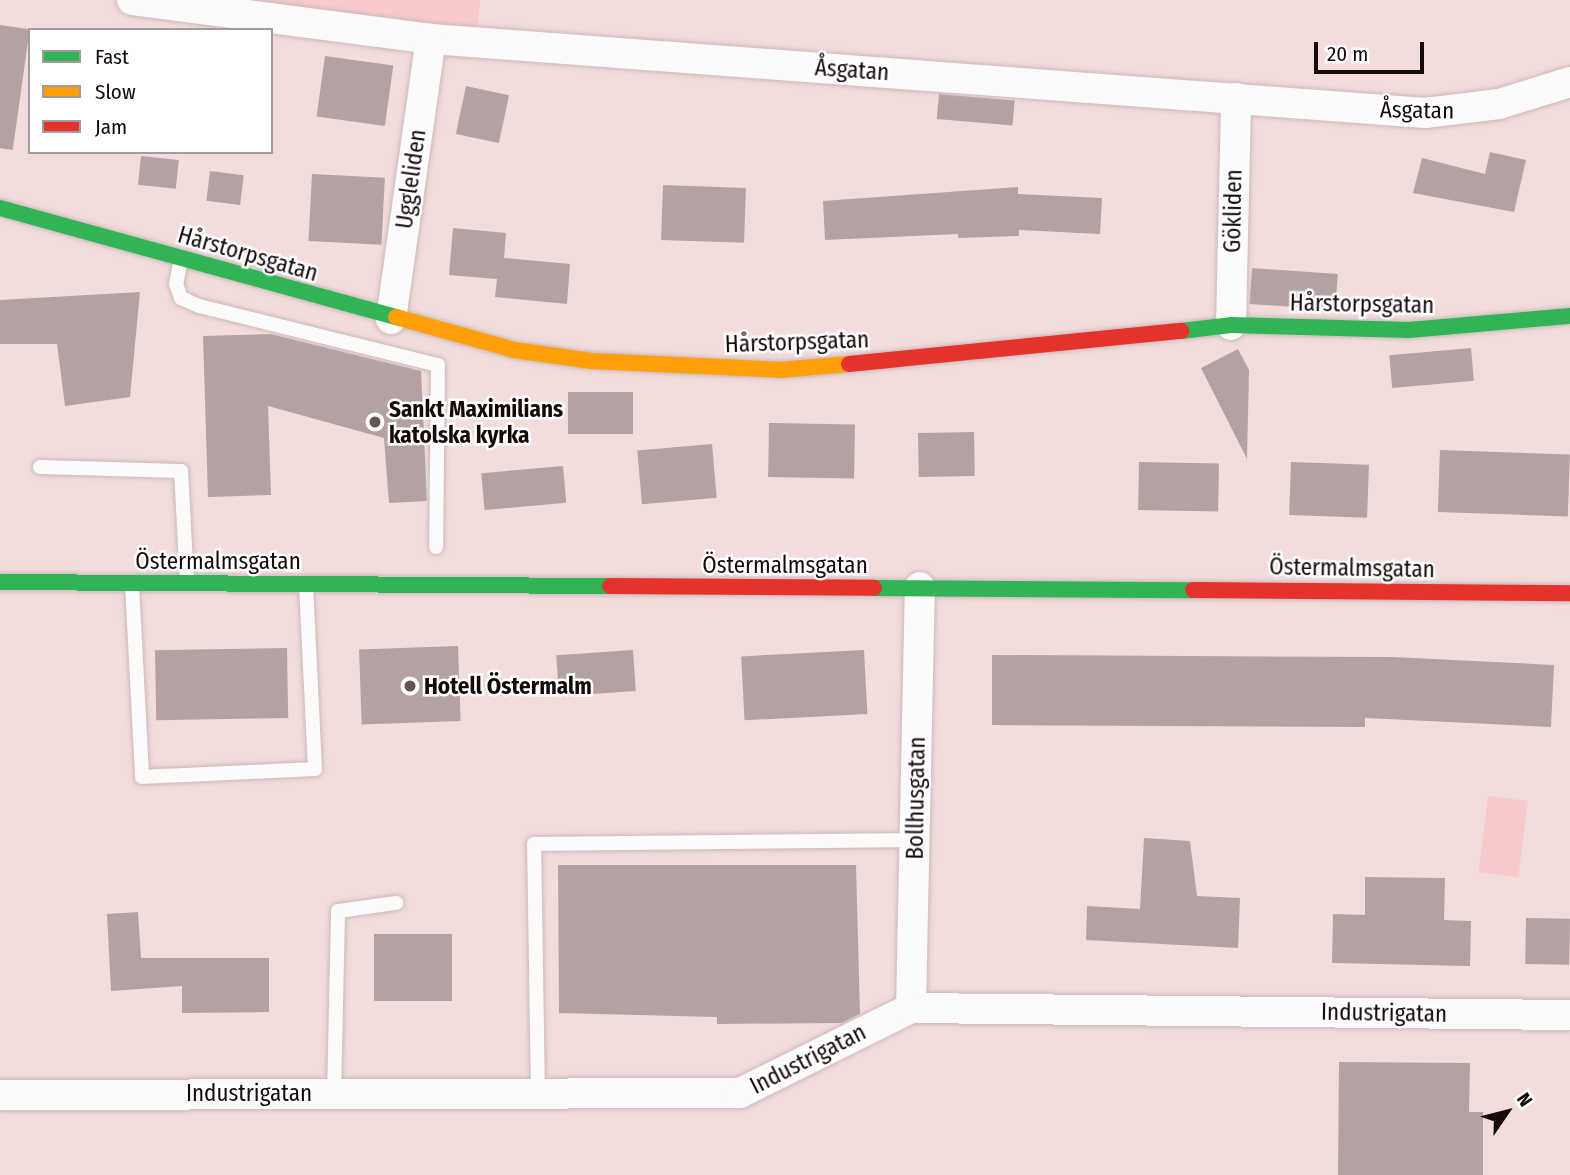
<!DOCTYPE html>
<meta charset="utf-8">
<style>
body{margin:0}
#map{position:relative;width:1570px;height:1175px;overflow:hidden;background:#f3dcdc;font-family:"Fira Sans Condensed",sans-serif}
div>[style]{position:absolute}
.green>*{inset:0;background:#f8cacc;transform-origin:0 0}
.building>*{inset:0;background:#b4a2a2;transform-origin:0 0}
.roads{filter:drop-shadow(0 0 2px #cbb9b9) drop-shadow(0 0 2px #cbb9b9)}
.lane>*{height:14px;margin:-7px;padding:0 7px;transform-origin:7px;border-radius:7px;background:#fdfafa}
.street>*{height:30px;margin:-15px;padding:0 15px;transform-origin:15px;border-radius:15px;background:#fdfafa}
.fast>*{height:16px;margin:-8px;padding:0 8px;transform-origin:8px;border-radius:8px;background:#30b455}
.slow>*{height:16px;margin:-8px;padding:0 8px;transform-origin:8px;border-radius:8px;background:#ff9f0a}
.jam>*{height:16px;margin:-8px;padding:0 8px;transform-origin:8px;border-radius:8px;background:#e5322d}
.dots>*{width:19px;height:19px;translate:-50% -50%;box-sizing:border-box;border:4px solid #fff;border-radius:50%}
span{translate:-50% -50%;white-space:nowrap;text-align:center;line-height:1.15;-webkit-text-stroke:5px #fff;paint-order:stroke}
.street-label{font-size:23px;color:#160909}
.poi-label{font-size:23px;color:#160909;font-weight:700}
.left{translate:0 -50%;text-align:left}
.legend{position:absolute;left:28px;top:28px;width:245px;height:126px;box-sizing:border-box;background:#fff;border:2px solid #a29d9d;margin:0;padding:9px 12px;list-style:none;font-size:21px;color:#160909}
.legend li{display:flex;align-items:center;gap:14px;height:35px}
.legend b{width:35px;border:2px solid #a29d9d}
.north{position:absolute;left:1472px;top:1077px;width:70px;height:70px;-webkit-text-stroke:5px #fff;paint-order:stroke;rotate:55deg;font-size:19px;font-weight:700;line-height:28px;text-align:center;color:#160909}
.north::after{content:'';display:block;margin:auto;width:24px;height:32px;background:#160909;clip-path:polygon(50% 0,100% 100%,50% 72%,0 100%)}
.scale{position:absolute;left:1314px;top:42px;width:110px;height:32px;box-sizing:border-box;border:4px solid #160909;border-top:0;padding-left:9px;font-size:21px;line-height:24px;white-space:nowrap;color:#160909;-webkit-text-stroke:5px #fff;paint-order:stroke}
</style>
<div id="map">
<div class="green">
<div style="clip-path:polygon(164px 0,480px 0,476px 44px)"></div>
<div style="left:1488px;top:796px;width:40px;height:77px;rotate:7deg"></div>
</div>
<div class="building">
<div style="left:0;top:25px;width:30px;height:122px;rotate:8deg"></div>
<div style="left:325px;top:56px;width:69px;height:61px;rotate:8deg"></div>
<div style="left:466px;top:86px;width:44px;height:49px;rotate:12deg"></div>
<div style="left:939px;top:94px;width:76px;height:25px;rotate:5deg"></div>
<div style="clip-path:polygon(1490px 152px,1526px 160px,1514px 212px,1413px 193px,1422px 158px,1485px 174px)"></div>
<div style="left:141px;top:156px;width:38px;height:29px;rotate:6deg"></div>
<div style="left:210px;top:171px;width:34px;height:30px;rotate:7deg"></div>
<div style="left:312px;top:174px;width:73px;height:67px;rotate:3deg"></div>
<div style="left:663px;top:185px;width:83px;height:55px;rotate:2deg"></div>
<div style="clip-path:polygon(1018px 187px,1018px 194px,1102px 198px,1100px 234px,1019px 230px,1019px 236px,958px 238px,958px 234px,825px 240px,823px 201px)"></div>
<div style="clip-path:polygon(453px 228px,506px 233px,504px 258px,570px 264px,567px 304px,495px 297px,497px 279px,449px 275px)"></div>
<div style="left:1252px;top:268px;width:86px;height:36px;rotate:4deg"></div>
<div style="clip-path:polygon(140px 292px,130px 397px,65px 406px,57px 344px,0 344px,0 300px)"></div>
<div style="clip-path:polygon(271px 334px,421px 371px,427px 501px,389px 503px,384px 438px,268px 406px,271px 495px,208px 497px,203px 336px)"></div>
<div style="left:1471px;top:348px;width:33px;height:82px;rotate:85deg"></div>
<div style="clip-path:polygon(1238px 349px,1249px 370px,1247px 459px,1201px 368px)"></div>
<div style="left:633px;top:392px;width:42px;height:65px;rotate:90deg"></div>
<div style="left:769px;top:423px;width:86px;height:54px;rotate:1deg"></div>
<div style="left:974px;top:432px;width:44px;height:56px;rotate:89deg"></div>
<div style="left:712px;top:444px;width:54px;height:75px;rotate:85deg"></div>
<div style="left:1440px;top:450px;width:130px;height:62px;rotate:2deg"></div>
<div style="left:1139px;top:462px;width:80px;height:48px;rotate:1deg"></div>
<div style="left:1291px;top:462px;width:78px;height:53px;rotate:2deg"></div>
<div style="left:563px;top:466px;width:37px;height:82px;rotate:85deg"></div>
<div style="left:458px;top:646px;width:75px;height:99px;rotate:88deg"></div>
<div style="left:287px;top:648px;width:70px;height:132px;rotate:89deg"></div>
<div style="left:633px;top:650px;width:41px;height:77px;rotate:86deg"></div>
<div style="left:864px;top:650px;width:64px;height:123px;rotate:87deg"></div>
<div style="clip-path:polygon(992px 655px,1392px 657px,1554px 665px,1551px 727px,1365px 718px,1365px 727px,992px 725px)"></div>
<div style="clip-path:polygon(1144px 838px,1190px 841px,1197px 896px,1240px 898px,1238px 948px,1086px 940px,1087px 906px,1140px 909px)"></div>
<div style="clip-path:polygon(558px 865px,856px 865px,860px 1014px,842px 1023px,717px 1024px,717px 1017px,559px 1013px)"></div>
<div style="clip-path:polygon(1365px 877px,1445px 878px,1444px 920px,1471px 921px,1470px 966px,1332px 963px,1333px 914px,1365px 915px)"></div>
<div style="clip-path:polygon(138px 912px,141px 958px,269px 958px,269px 1012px,182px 1013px,182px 986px,111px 991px,107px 914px)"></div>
<div style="left:1526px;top:918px;width:44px;height:46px;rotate:1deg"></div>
<div style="left:374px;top:934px;width:78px;height:67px"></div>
<div style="clip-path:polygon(1339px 1062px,1470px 1063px,1469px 1112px,1483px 1112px,1483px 1175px,1338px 1175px)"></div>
</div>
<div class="roads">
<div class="lane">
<div style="left:181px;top:259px;width:25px;rotate:101deg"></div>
<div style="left:176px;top:284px;width:15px;rotate:70deg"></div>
<div style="left:181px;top:298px;width:20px;rotate:24deg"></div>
<div style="left:199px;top:306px;width:246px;rotate:13.9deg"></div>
<div style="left:438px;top:365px;width:182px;rotate:90.6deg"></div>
<div style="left:40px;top:467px;width:141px;rotate:1.6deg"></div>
<div style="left:181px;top:471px;width:112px;rotate:86.9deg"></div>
<div style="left:132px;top:584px;width:193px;rotate:87deg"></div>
<div style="left:142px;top:777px;width:173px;rotate:-2.6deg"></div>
<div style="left:315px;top:769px;width:184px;rotate:-92.8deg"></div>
<div style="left:334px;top:1093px;width:182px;rotate:-88.7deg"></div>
<div style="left:338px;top:911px;width:59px;rotate:-7.9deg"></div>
<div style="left:538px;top:1094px;width:250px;rotate:-90.9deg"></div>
<div style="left:534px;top:844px;width:381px;rotate:-0.6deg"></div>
</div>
<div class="street">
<div style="left:132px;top:0;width:302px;rotate:7.4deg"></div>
<div style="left:431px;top:39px;width:997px;rotate:4.26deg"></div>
<div style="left:1425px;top:113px;width:75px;rotate:-6.9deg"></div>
<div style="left:1499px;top:104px;width:74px;rotate:-17.2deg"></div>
<div style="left:391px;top:319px;width:283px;rotate:-81.9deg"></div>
<div style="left:1231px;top:325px;width:227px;rotate:-88.7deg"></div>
<div style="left:911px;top:1008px;width:421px;rotate:-88.8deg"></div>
<div style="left:0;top:1095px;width:740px;rotate:-0.15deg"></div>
<div style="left:740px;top:1093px;width:191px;rotate:-26.4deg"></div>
<div style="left:911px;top:1008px;width:659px;rotate:0.61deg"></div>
</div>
<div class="fast">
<div style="left:0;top:208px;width:411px;rotate:15.4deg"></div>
<div style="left:1181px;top:331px;width:50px;rotate:-6.8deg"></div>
<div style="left:1231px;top:325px;width:178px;rotate:1.6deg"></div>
<div style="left:1409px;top:330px;width:162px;rotate:-5deg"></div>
<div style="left:0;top:582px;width:610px;rotate:0.38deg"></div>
<div style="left:874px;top:588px;width:319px;rotate:0.4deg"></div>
</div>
<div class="slow">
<div style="left:396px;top:317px;width:123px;rotate:15.6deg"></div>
<div style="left:514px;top:350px;width:79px;rotate:8deg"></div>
<div style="left:592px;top:361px;width:188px;rotate:2.7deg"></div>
<div style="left:780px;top:370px;width:69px;rotate:-5deg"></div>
</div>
<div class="jam">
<div style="left:849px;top:364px;width:334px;rotate:-5.7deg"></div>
<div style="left:610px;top:586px;width:264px;rotate:0.4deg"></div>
<div style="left:1193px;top:590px;width:377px;rotate:0.5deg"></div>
</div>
</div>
<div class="dots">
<div style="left:375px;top:422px;background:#635353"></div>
<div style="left:410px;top:686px;background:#635353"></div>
</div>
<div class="street-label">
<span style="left:852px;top:70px;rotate:4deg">Åsgatan</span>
<span style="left:1417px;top:110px;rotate:1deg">Åsgatan</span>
<span style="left:411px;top:179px;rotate:-82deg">Uggleliden</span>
<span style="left:1233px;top:211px;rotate:-89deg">Gökliden</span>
<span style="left:248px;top:254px;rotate:16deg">Hårstorpsgatan</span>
<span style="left:1362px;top:304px;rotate:1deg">Hårstorpsgatan</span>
<span style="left:797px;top:342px;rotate:-2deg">Hårstorpsgatan</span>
<span style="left:218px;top:561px">Östermalmsgatan</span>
<span style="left:785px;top:565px">Östermalmsgatan</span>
<span style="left:1352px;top:568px;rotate:1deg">Östermalmsgatan</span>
<span style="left:916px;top:798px;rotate:-89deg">Bollhusgatan</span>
<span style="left:1384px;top:1013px;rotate:1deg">Industrigatan</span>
<span style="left:808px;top:1059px;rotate:-27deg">Industrigatan</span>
<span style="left:249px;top:1093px">Industrigatan</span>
</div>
<div class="poi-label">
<span class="left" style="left:389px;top:422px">Sankt Maximilians<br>katolska kyrka</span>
<span class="left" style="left:424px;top:686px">Hotell Östermalm</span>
</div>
<ul class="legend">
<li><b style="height:9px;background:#30b455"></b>Fast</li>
<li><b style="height:9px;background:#ff9f0a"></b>Slow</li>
<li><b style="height:9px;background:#e5322d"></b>Jam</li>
</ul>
<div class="north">N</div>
<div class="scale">20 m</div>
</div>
